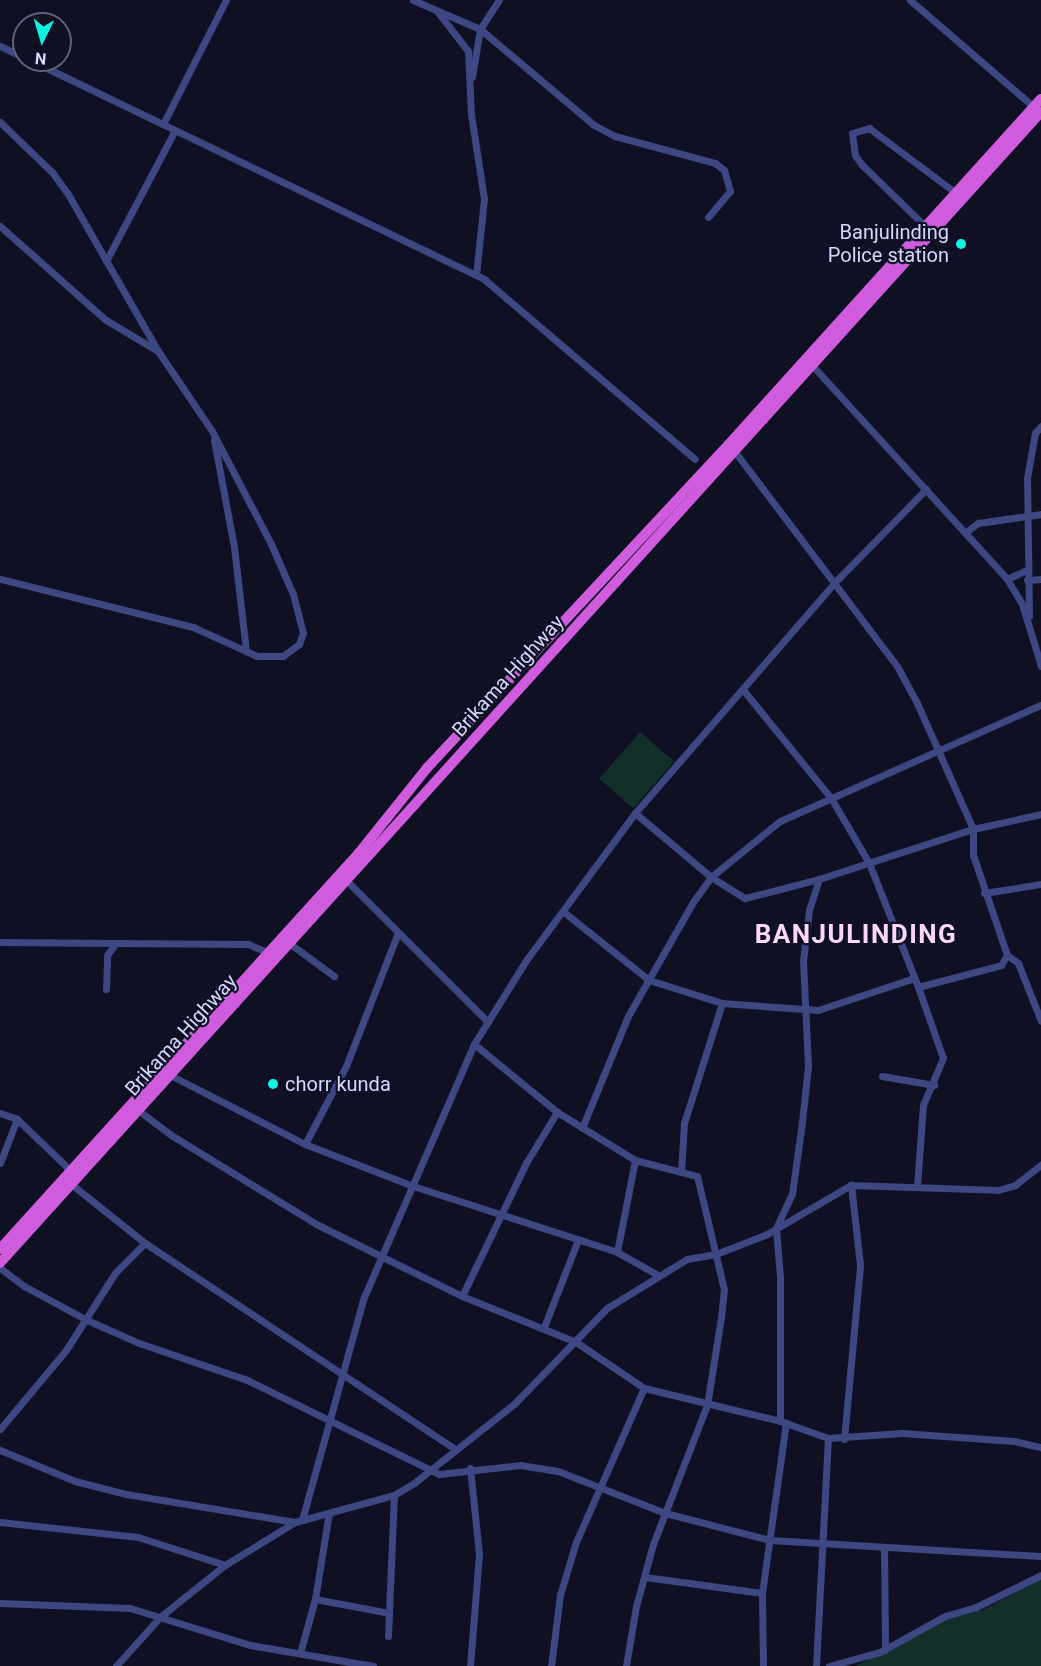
<!DOCTYPE html>
<style>
body{margin:0}
#map{position:relative;width:1041px;height:1666px;overflow:hidden;background:#101025;font-family:Roboto,sans-serif}
div>[style]{position:absolute}
.green>*{inset:0;background:#132f29;transform-origin:0 0}
.minor>*{height:7px;margin:-3.5px;padding:0 3.5px;transform-origin:3.5px;border-radius:3.5px;background:#3d4782}
.trunk>*{height:10px;margin:-5px;padding:0 5px;transform-origin:5px;border-radius:5px;background:#ce5cdc}
.dots>*{width:16px;height:16px;translate:-50% -50%;box-sizing:border-box;border:3px solid #101025;border-radius:50%}
span{translate:-50% -50%;white-space:nowrap;text-align:center;line-height:1.15;-webkit-text-stroke:4.5px #101025;paint-order:stroke}
.poi-label{font-size:20px;color:#d6d8fd}
.right{translate:-100% -50%;text-align:right}
.left{translate:0 -50%;text-align:left}
.street-label{font-size:20px;color:#d6d8fd}
.district-label{font-size:26px;color:#fdd8f6;font-weight:700;letter-spacing:1.5px}
.north{position:absolute;left:12px;top:12px;width:60px;height:60px;box-sizing:border-box;background:#101025;border:2px solid #5f607b;border-radius:50%;rotate:185deg;font-size:16px;font-weight:700;line-height:24px;text-align:center;color:#d6d8fd}
.north::after{content:'';display:block;margin:auto;width:21px;height:27px;background:#0bf4e2;clip-path:polygon(50% 0,100% 100%,50% 72%,0 100%)}
</style>
<div id="map">
<div class="green">
<div style="left:640px;top:732px;width:45px;height:62px;rotate:41deg"></div>
<div style="clip-path:polygon(1041px 1579px,1041px 1666px,856px 1666px,920px 1631px,970px 1610px,981px 1611px)"></div>
</div>
<div class="minor">
<div style="left:413px;top:0;width:73px;rotate:23.4deg"></div>
<div style="left:480px;top:29px;width:149px;rotate:40.1deg"></div>
<div style="left:594px;top:125px;width:24px;rotate:28deg"></div>
<div style="left:615px;top:136px;width:104px;rotate:15.1deg"></div>
<div style="left:715px;top:163px;width:11px;rotate:38deg"></div>
<div style="left:724px;top:170px;width:22px;rotate:74deg"></div>
<div style="left:730px;top:191px;width:34px;rotate:130deg"></div>
<div style="left:910px;top:0;width:164px;rotate:40.8deg"></div>
<div style="left:437px;top:11px;width:51px;rotate:52.2deg"></div>
<div style="left:468px;top:51px;width:63px;rotate:87.3deg"></div>
<div style="left:471px;top:114px;width:86px;rotate:81.3deg"></div>
<div style="left:484px;top:199px;width:76px;rotate:96deg"></div>
<div style="left:0;top:46px;width:26px;rotate:25deg"></div>
<div style="left:30px;top:60px;width:504px;rotate:25.75deg"></div>
<div style="left:484px;top:279px;width:277px;rotate:40.5deg"></div>
<div style="left:472px;top:77px;width:49px;rotate:-80.5deg"></div>
<div style="left:480px;top:29px;width:35px;rotate:-57deg"></div>
<div style="left:0;top:122px;width:72px;rotate:43.9deg"></div>
<div style="left:52px;top:172px;width:27px;rotate:54deg"></div>
<div style="left:68px;top:194px;width:181px;rotate:60.2deg"></div>
<div style="left:158px;top:351px;width:97px;rotate:56deg"></div>
<div style="left:212px;top:431px;width:127px;rotate:62.4deg"></div>
<div style="left:271px;top:544px;width:55px;rotate:66.3deg"></div>
<div style="left:293px;top:594px;width:40px;rotate:75.6deg"></div>
<div style="left:303px;top:633px;width:12px;rotate:110deg"></div>
<div style="left:299px;top:644px;width:20px;rotate:143deg"></div>
<div style="left:283px;top:656px;width:26px;rotate:180deg"></div>
<div style="left:257px;top:656px;width:70px;rotate:-155.6deg"></div>
<div style="left:193px;top:627px;width:199px;rotate:-166deg"></div>
<div style="left:163px;top:124px;width:139px;rotate:-63.1deg"></div>
<div style="left:0;top:226px;width:142px;rotate:41.6deg"></div>
<div style="left:106px;top:320px;width:58px;rotate:31deg"></div>
<div style="left:926px;top:227px;width:89px;rotate:-135.9deg"></div>
<div style="left:862px;top:165px;width:12px;rotate:-125deg"></div>
<div style="left:855px;top:155px;width:22px;rotate:-98deg"></div>
<div style="left:852px;top:133px;width:18px;rotate:-16deg"></div>
<div style="left:869px;top:128px;width:109px;rotate:36.8deg"></div>
<div style="left:106px;top:261px;width:148px;rotate:-62.2deg"></div>
<div style="left:810px;top:363px;width:292px;rotate:47.6deg"></div>
<div style="left:1007px;top:579px;width:29px;rotate:59deg"></div>
<div style="left:1022px;top:604px;width:65px;rotate:73deg"></div>
<div style="left:214px;top:440px;width:109px;rotate:79.4deg"></div>
<div style="left:234px;top:547px;width:105px;rotate:83.4deg"></div>
<div style="left:732px;top:448px;width:273px;rotate:52.9deg"></div>
<div style="left:897px;top:666px;width:42px;rotate:61.6deg"></div>
<div style="left:917px;top:703px;width:138px;rotate:66deg"></div>
<div style="left:973px;top:829px;width:26px;rotate:90deg"></div>
<div style="left:973px;top:855px;width:106px;rotate:71.2deg"></div>
<div style="left:1007px;top:955px;width:14px;rotate:36deg"></div>
<div style="left:1018px;top:963px;width:62px;rotate:68.4deg"></div>
<div style="left:966px;top:532px;width:15px;rotate:-37deg"></div>
<div style="left:978px;top:523px;width:64px;rotate:-8.1deg"></div>
<div style="left:1007px;top:579px;width:21px;rotate:-25deg"></div>
<div style="left:1027px;top:580px;width:14px;rotate:-4deg"></div>
<div style="left:1029px;top:616px;width:138px;rotate:-90.8deg"></div>
<div style="left:1027px;top:478px;width:46px;rotate:-79.9deg"></div>
<div style="left:1035px;top:433px;width:9px;rotate:-49deg"></div>
<div style="left:744px;top:691px;width:138px;rotate:50.9deg"></div>
<div style="left:831px;top:798px;width:75px;rotate:59.7deg"></div>
<div style="left:869px;top:863px;width:133px;rotate:68.4deg"></div>
<div style="left:918px;top:987px;width:75px;rotate:70.6deg"></div>
<div style="left:943px;top:1058px;width:51px;rotate:113.1deg"></div>
<div style="left:923px;top:1105px;width:82px;rotate:94.2deg"></div>
<div style="left:635px;top:813px;width:99px;rotate:40.1deg"></div>
<div style="left:711px;top:877px;width:40px;rotate:32deg"></div>
<div style="left:745px;top:898px;width:76px;rotate:-14.4deg"></div>
<div style="left:819px;top:879px;width:162px;rotate:-18deg"></div>
<div style="left:973px;top:829px;width:70px;rotate:-12.4deg"></div>
<div style="left:346px;top:880px;width:201px;rotate:45deg"></div>
<div style="left:984px;top:893px;width:58px;rotate:-9deg"></div>
<div style="left:565px;top:913px;width:107px;rotate:38.6deg"></div>
<div style="left:649px;top:980px;width:77px;rotate:17.5deg"></div>
<div style="left:722px;top:1003px;width:96px;rotate:4.2deg"></div>
<div style="left:818px;top:1010px;width:101px;rotate:-18.4deg"></div>
<div style="left:0;top:942px;width:116px;rotate:0.5deg"></div>
<div style="left:289px;top:943px;width:56px;rotate:36.3deg"></div>
<div style="left:918px;top:987px;width:86px;rotate:-14.8deg"></div>
<div style="left:1001px;top:965px;width:12px;rotate:-59deg"></div>
<div style="left:106px;top:989px;width:34px;rotate:-88deg"></div>
<div style="left:107px;top:955px;width:15px;rotate:-53deg"></div>
<div style="left:116px;top:943px;width:132px;rotate:0.4deg"></div>
<div style="left:248px;top:944px;width:25px;rotate:23deg"></div>
<div style="left:474px;top:1044px;width:107px;rotate:39.3deg"></div>
<div style="left:557px;top:1112px;width:92px;rotate:31.6deg"></div>
<div style="left:635px;top:1160px;width:64px;rotate:14.5deg"></div>
<div style="left:697px;top:1176px;width:116px;rotate:76.6deg"></div>
<div style="left:724px;top:1289px;width:28px;rotate:96deg"></div>
<div style="left:721px;top:1317px;width:89px;rotate:99deg"></div>
<div style="left:707px;top:1405px;width:149px;rotate:111.2deg"></div>
<div style="left:653px;top:1544px;width:64px;rotate:105.3deg"></div>
<div style="left:636px;top:1606px;width:61px;rotate:99.5deg"></div>
<div style="left:170px;top:1075px;width:152px;rotate:27.1deg"></div>
<div style="left:305px;top:1144px;width:113px;rotate:21.3deg"></div>
<div style="left:410px;top:1185px;width:218px;rotate:17.9deg"></div>
<div style="left:617px;top:1252px;width:47px;rotate:29.3deg"></div>
<div style="left:882px;top:1076px;width:53px;rotate:9.8deg"></div>
<div style="left:138px;top:1110px;width:41px;rotate:37.1deg"></div>
<div style="left:171px;top:1135px;width:170px;rotate:31.5deg"></div>
<div style="left:316px;top:1224px;width:163px;rotate:26.3deg"></div>
<div style="left:462px;top:1296px;width:123px;rotate:22deg"></div>
<div style="left:576px;top:1342px;width:82px;rotate:34.1deg"></div>
<div style="left:644px;top:1388px;width:140px;rotate:13.6deg"></div>
<div style="left:780px;top:1421px;width:51px;rotate:19.5deg"></div>
<div style="left:828px;top:1438px;width:74px;rotate:-3.9deg"></div>
<div style="left:902px;top:1433px;width:112px;rotate:4.1deg"></div>
<div style="left:1014px;top:1441px;width:28px;rotate:13deg"></div>
<div style="left:0;top:1113px;width:18px;rotate:19deg"></div>
<div style="left:17px;top:1119px;width:75px;rotate:43.9deg"></div>
<div style="left:582px;top:1128px;width:121px;rotate:-67.7deg"></div>
<div style="left:628px;top:1016px;width:131px;rotate:-60.3deg"></div>
<div style="left:693px;top:902px;width:31px;rotate:-54deg"></div>
<div style="left:711px;top:877px;width:89px;rotate:-39.1deg"></div>
<div style="left:780px;top:821px;width:286px;rotate:-24deg"></div>
<div style="left:305px;top:1144px;width:88px;rotate:-62.3deg"></div>
<div style="left:346px;top:1066px;width:141px;rotate:-68.7deg"></div>
<div style="left:0;top:1163px;width:47px;rotate:-68.9deg"></div>
<div style="left:681px;top:1172px;width:49px;rotate:-86.5deg"></div>
<div style="left:684px;top:1123px;width:126px;rotate:-72.4deg"></div>
<div style="left:71px;top:1184px;width:95px;rotate:38.6deg"></div>
<div style="left:145px;top:1243px;width:371px;rotate:33.6deg"></div>
<div style="left:617px;top:1252px;width:94px;rotate:-78.9deg"></div>
<div style="left:0;top:1268px;width:30px;rotate:37deg"></div>
<div style="left:24px;top:1286px;width:72px;rotate:28.4deg"></div>
<div style="left:87px;top:1320px;width:57px;rotate:23.9deg"></div>
<div style="left:139px;top:1343px;width:114px;rotate:18.9deg"></div>
<div style="left:247px;top:1380px;width:214px;rotate:26.1deg"></div>
<div style="left:439px;top:1474px;width:81px;rotate:-6.3deg"></div>
<div style="left:520px;top:1465px;width:38px;rotate:9deg"></div>
<div style="left:558px;top:1471px;width:115px;rotate:21.4deg"></div>
<div style="left:665px;top:1513px;width:108px;rotate:14.4deg"></div>
<div style="left:770px;top:1540px;width:271px;rotate:3.4deg"></div>
<div style="left:462px;top:1296px;width:148px;rotate:-64.3deg"></div>
<div style="left:526px;top:1163px;width:60px;rotate:-58.7deg"></div>
<div style="left:544px;top:1327px;width:93px;rotate:-68.7deg"></div>
<div style="left:780px;top:1421px;width:144px;rotate:-90deg"></div>
<div style="left:780px;top:1277px;width:49px;rotate:-94.7deg"></div>
<div style="left:776px;top:1228px;width:38px;rotate:-65deg"></div>
<div style="left:792px;top:1194px;width:73px;rotate:-82.1deg"></div>
<div style="left:802px;top:1122px;width:56px;rotate:-83.9deg"></div>
<div style="left:808px;top:1066px;width:105px;rotate:-92.7deg"></div>
<div style="left:803px;top:961px;width:51px;rotate:-83.3deg"></div>
<div style="left:809px;top:910px;width:33px;rotate:-72deg"></div>
<div style="left:0;top:1429px;width:103px;rotate:-50.1deg"></div>
<div style="left:66px;top:1350px;width:91px;rotate:-57.5deg"></div>
<div style="left:115px;top:1273px;width:42px;rotate:-45deg"></div>
<div style="left:844px;top:1439px;width:175px;rotate:-84.7deg"></div>
<div style="left:860px;top:1265px;width:81px;rotate:-96.4deg"></div>
<div style="left:0;top:1450px;width:81px;rotate:22.5deg"></div>
<div style="left:75px;top:1481px;width:53px;rotate:14.3deg"></div>
<div style="left:126px;top:1494px;width:171px;rotate:9.4deg"></div>
<div style="left:470px;top:1468px;width:86px;rotate:84deg"></div>
<div style="left:479px;top:1554px;width:112px;rotate:94.6deg"></div>
<div style="left:302px;top:1520px;width:231px;rotate:-74.5deg"></div>
<div style="left:364px;top:1297px;width:276px;rotate:-66.5deg"></div>
<div style="left:474px;top:1044px;width:100px;rotate:-58.1deg"></div>
<div style="left:527px;top:959px;width:182px;rotate:-53.5deg"></div>
<div style="left:635px;top:813px;width:310px;rotate:-49.1deg"></div>
<div style="left:838px;top:579px;width:126px;rotate:-45.6deg"></div>
<div style="left:0;top:1522px;width:139px;rotate:6.2deg"></div>
<div style="left:138px;top:1537px;width:91px;rotate:17.8deg"></div>
<div style="left:884px;top:1547px;width:103px;rotate:89.4deg"></div>
<div style="left:645px;top:1577px;width:118px;rotate:7.8deg"></div>
<div style="left:315px;top:1599px;width:75px;rotate:10.7deg"></div>
<div style="left:0;top:1603px;width:130px;rotate:2.2deg"></div>
<div style="left:130px;top:1608px;width:126px;rotate:17.1deg"></div>
<div style="left:250px;top:1645px;width:125px;rotate:9.7deg"></div>
<div style="left:388px;top:1636px;width:141px;rotate:-87.6deg"></div>
<div style="left:300px;top:1653px;width:56px;rotate:-74.5deg"></div>
<div style="left:315px;top:1599px;width:87px;rotate:-80.8deg"></div>
<div style="left:116px;top:1666px;width:66px;rotate:-48.1deg"></div>
<div style="left:160px;top:1617px;width:83px;rotate:-38.7deg"></div>
<div style="left:225px;top:1565px;width:82px;rotate:-31.6deg"></div>
<div style="left:295px;top:1522px;width:103px;rotate:-15.3deg"></div>
<div style="left:394px;top:1495px;width:23px;rotate:-31deg"></div>
<div style="left:414px;top:1483px;width:127px;rotate:-38.3deg"></div>
<div style="left:514px;top:1404px;width:134px;rotate:-45.9deg"></div>
<div style="left:607px;top:1308px;width:94px;rotate:-31.5deg"></div>
<div style="left:687px;top:1259px;width:29px;rotate:-10deg"></div>
<div style="left:716px;top:1254px;width:55px;rotate:-21.4deg"></div>
<div style="left:767px;top:1234px;width:97px;rotate:-30.3deg"></div>
<div style="left:851px;top:1185px;width:147px;rotate:1.9deg"></div>
<div style="left:998px;top:1190px;width:18px;rotate:-16deg"></div>
<div style="left:1015px;top:1185px;width:33px;rotate:-38deg"></div>
<div style="left:551px;top:1666px;width:72px;rotate:-82.8deg"></div>
<div style="left:560px;top:1595px;width:55px;rotate:-73.2deg"></div>
<div style="left:576px;top:1542px;width:168px;rotate:-66.2deg"></div>
<div style="left:763px;top:1666px;width:73px;rotate:-90.8deg"></div>
<div style="left:762px;top:1593px;width:172px;rotate:-82deg"></div>
<div style="left:816px;top:1666px;width:228px;rotate:-87deg"></div>
<div style="left:829px;top:1666px;width:53px;rotate:-15.4deg"></div>
<div style="left:880px;top:1652px;width:74px;rotate:-29deg"></div>
<div style="left:945px;top:1616px;width:32px;rotate:-16deg"></div>
<div style="left:976px;top:1607px;width:72px;rotate:-26.2deg"></div>
</div>
<div class="trunk">
<div style="left:0;top:1249px;width:535px;rotate:-47.81deg"></div>
<div style="left:359px;top:853px;width:109px;rotate:-51.3deg"></div>
<div style="left:427px;top:768px;width:443px;rotate:-47deg"></div>
<div style="left:729px;top:444px;width:465px;rotate:-47.9deg"></div>
<div style="left:0;top:1263px;width:1552px;rotate:-47.87deg"></div>
</div>
<div class="dots">
<div style="left:961px;top:244px;background:#0bf4e2"></div>
<div style="left:273px;top:1084px;background:#0bf4e2"></div>
</div>
<div class="poi-label">
<span class="right" style="left:949px;top:244px">Banjulinding<br>Police station</span>
<span class="left" style="left:285px;top:1084px">chorr kunda</span>
</div>
<div class="street-label">
<span style="left:508px;top:676px;rotate:-48deg">Brikama Highway</span>
<span style="left:181px;top:1035px;rotate:-48deg">Brikama Highway</span>
</div>
<div class="district-label">
<span style="left:856px;top:935px">BANJULINDING</span>
</div>
<div class="north">N</div>
</div>
